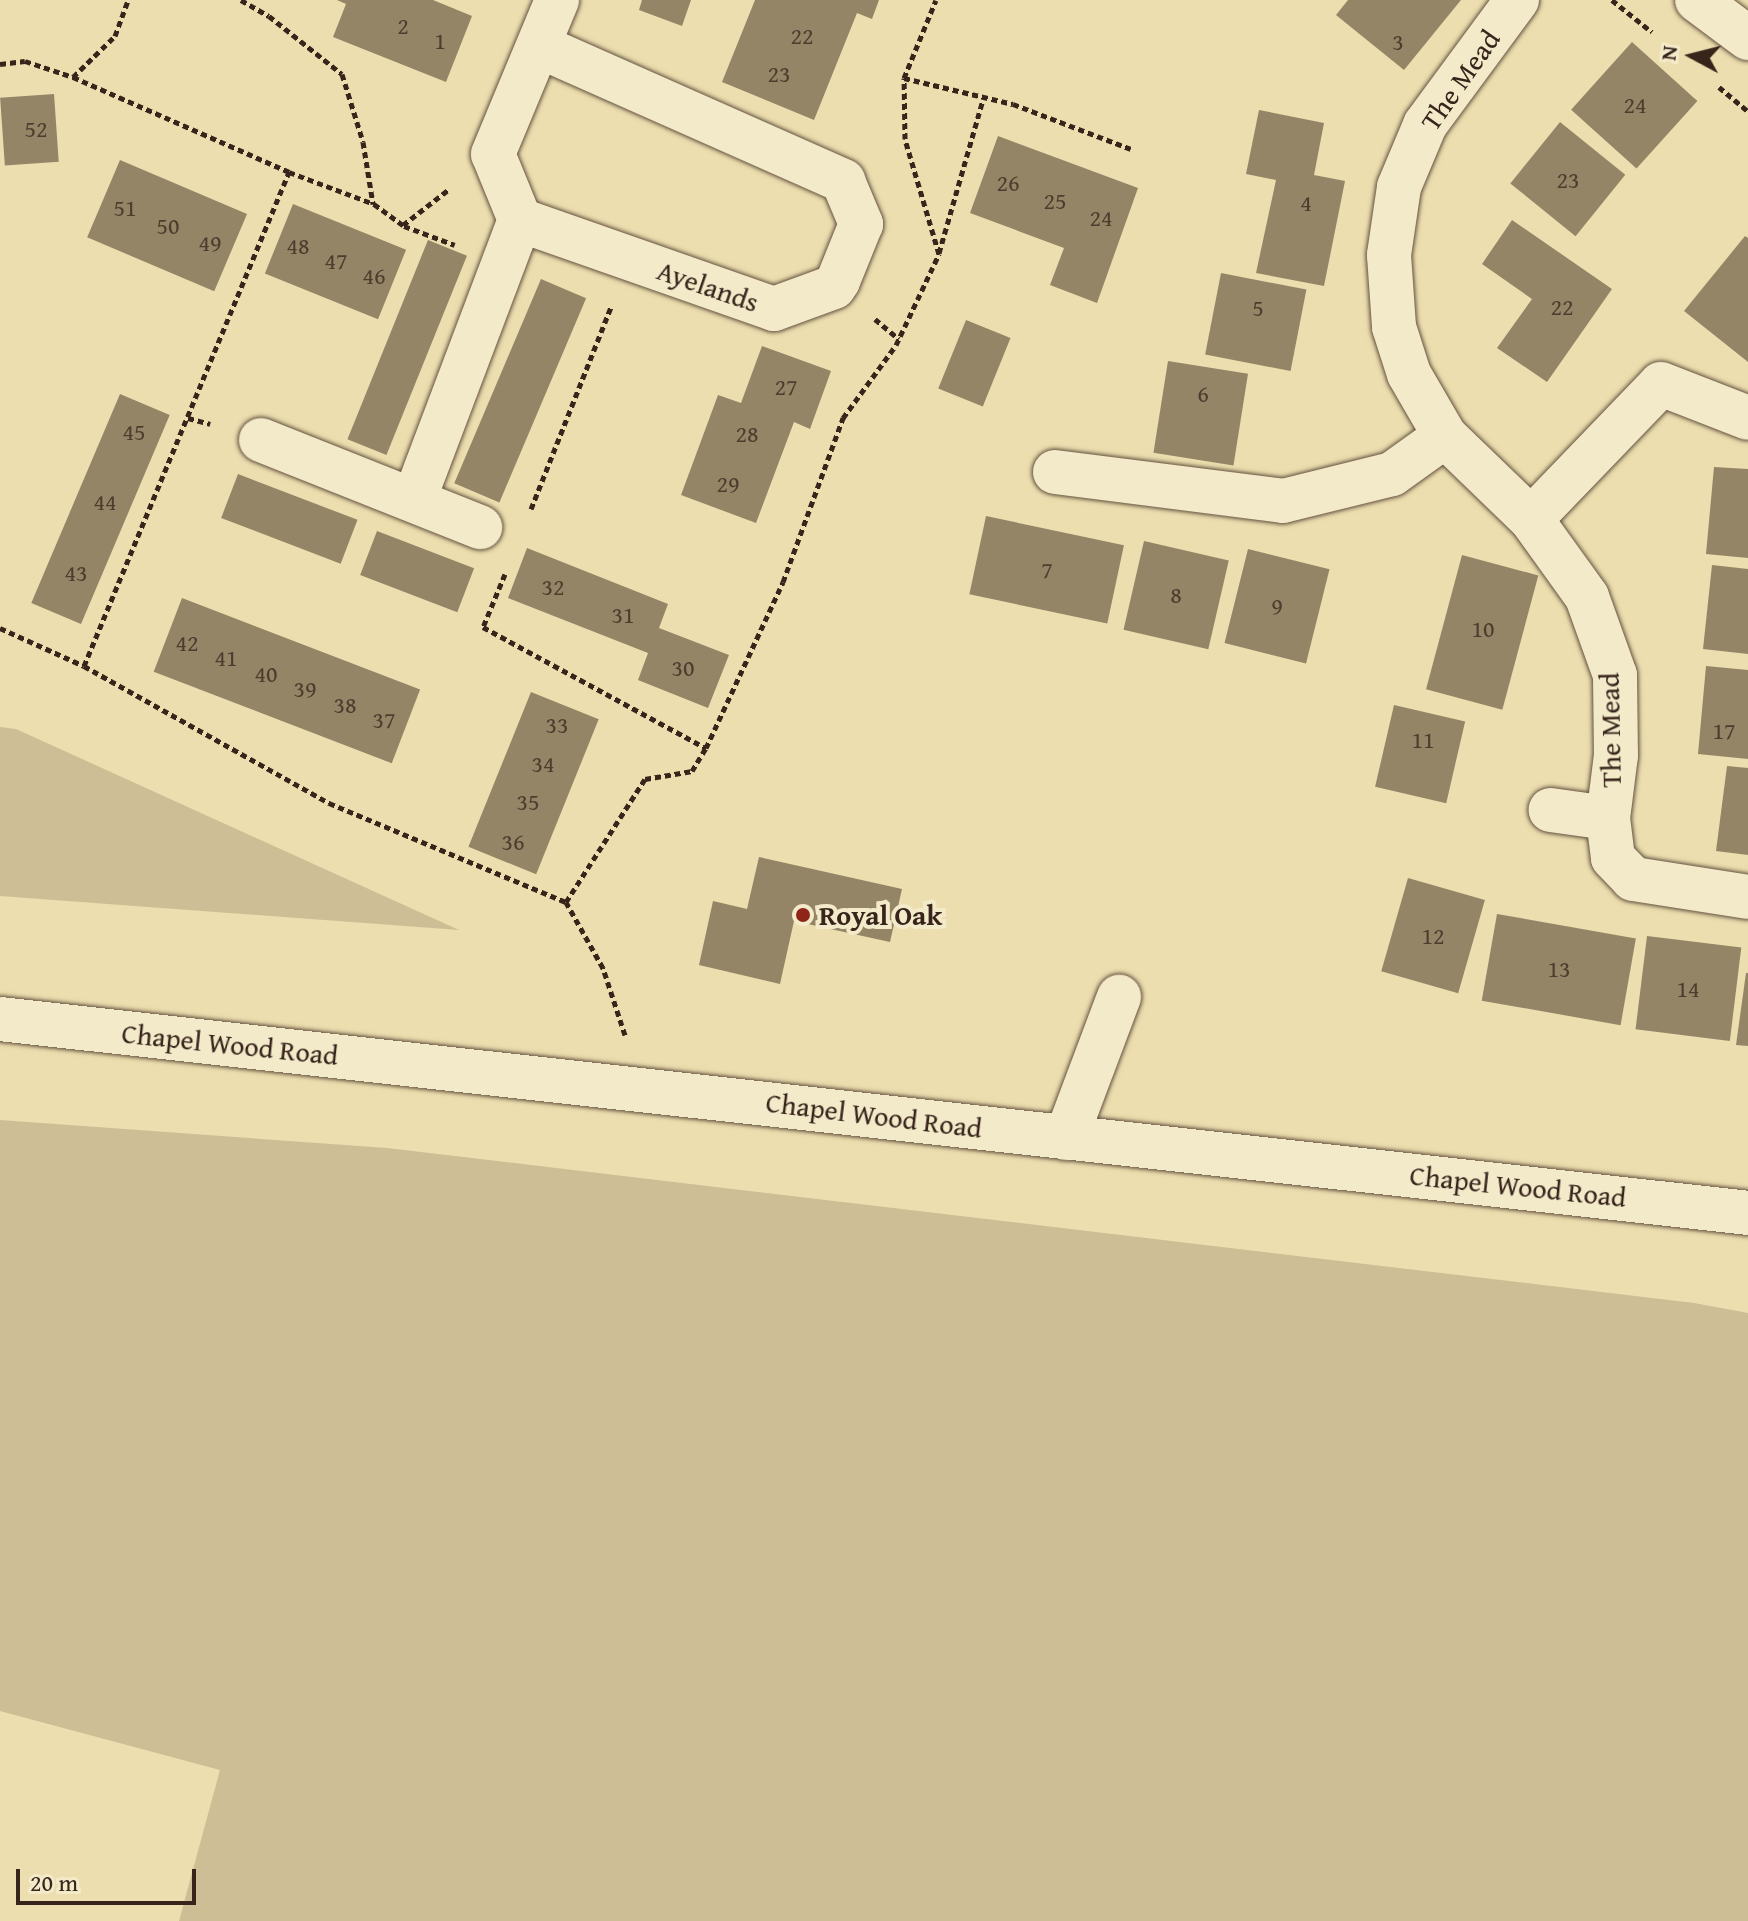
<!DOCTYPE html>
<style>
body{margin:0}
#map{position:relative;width:1748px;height:1921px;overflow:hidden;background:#ecdeae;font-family:"Gentium Book Plus",serif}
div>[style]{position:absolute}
.green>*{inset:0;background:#cdbe95}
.building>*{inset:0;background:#958567;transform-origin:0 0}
.path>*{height:5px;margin-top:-2.5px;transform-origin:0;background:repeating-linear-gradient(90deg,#37241b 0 6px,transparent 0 10px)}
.roads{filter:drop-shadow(0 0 2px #645240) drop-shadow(0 0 2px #645240)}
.minor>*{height:44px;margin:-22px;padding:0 22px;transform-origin:22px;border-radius:22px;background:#f3eaca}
.dots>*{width:22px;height:22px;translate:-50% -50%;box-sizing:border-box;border:4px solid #f3eaca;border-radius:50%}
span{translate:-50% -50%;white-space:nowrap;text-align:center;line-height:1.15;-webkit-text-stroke:8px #f3eaca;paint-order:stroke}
.number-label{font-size:24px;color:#4e3c2e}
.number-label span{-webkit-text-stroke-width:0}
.street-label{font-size:28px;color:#37241b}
.poi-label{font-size:28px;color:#37241b;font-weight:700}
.left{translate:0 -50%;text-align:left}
.north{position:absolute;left:1652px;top:16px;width:80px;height:80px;-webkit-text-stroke:6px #f3eaca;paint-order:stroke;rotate:277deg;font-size:22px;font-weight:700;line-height:32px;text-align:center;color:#37241b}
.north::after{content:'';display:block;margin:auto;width:28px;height:36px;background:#37241b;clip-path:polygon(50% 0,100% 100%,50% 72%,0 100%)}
.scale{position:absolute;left:16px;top:1869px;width:180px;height:36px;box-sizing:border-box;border:4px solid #37241b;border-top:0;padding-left:10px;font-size:24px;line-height:28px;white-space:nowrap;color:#37241b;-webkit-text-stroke:6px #f3eaca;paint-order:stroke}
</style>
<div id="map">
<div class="green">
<div style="clip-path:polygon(0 727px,16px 729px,459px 930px,0 896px)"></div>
<div style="clip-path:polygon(0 1120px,387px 1148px,1694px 1303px,1748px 1313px,1748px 1921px,179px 1921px,220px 1770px,0 1711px)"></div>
</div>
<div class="building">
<div style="clip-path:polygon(337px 0,433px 0,472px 16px,446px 82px,333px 37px,346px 4px)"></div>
<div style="clip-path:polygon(642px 0,691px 0,682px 26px,639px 10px)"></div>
<div style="clip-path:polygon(755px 0,879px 0,872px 19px,857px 13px,814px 120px,722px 82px)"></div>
<div style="clip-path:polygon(1348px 0,1461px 0,1404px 70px,1336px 15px)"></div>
<div style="left:1632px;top:42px;width:88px;height:91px;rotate:42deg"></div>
<div style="left:54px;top:94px;width:68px;height:54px;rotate:86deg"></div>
<div style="clip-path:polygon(1259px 110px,1324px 123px,1314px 175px,1345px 181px,1324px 286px,1256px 273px,1276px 180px,1246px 174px)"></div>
<div style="left:1560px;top:122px;width:84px;height:79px;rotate:39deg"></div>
<div style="clip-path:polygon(998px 136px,1138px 188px,1097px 303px,1050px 285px,1064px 248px,970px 213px)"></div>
<div style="left:120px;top:160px;width:138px;height:84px;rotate:23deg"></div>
<div style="left:293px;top:204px;width:122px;height:75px;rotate:22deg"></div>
<div style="clip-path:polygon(1512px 220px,1612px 289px,1547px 382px,1497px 348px,1532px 299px,1482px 264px)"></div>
<div style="clip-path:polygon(1745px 236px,1748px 238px,1748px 362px,1684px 311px)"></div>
<div style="left:428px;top:240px;width:42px;height:215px;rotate:22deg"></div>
<div style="left:1221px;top:273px;width:87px;height:83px;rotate:11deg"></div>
<div style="left:541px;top:279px;width:49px;height:222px;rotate:23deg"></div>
<div style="left:966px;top:320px;width:48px;height:74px;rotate:22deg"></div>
<div style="clip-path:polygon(762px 346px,831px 371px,810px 429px,794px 422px,756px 523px,681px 495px,718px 395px,741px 403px)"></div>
<div style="left:1168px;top:361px;width:81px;height:93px;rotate:9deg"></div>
<div style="left:120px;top:394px;width:54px;height:227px;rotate:23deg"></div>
<div style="clip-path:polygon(1714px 467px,1748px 469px,1748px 558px,1706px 554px)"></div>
<div style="left:238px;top:474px;width:128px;height:47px;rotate:21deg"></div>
<div style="left:986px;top:516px;width:141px;height:80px;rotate:12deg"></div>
<div style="left:377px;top:531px;width:104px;height:47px;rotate:21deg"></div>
<div style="left:1144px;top:541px;width:87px;height:91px;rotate:13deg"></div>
<div style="clip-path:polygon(527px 548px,668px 604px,659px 628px,729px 655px,708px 708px,638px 680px,648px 653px,508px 598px)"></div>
<div style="left:1248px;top:549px;width:84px;height:97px;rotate:14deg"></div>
<div style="left:1462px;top:555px;width:79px;height:139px;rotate:15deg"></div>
<div style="clip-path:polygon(1712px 565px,1748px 569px,1748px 654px,1703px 649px)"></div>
<div style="left:182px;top:598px;width:255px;height:79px;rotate:21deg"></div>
<div style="clip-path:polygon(1706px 666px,1748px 670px,1748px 759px,1698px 754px)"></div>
<div style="left:531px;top:692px;width:73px;height:167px;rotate:22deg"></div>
<div style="left:1394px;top:705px;width:73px;height:84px;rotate:13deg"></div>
<div style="clip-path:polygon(1727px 766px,1748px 768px,1748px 855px,1716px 851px)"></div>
<div style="clip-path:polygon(759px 857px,902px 889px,890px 942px,794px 921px,780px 984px,699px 965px,713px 901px,747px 909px)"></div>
<div style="left:1408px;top:878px;width:80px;height:97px;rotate:16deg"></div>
<div style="left:1497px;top:914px;width:141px;height:88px;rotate:10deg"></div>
<div style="left:1647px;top:936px;width:95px;height:94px;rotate:7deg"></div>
<div style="clip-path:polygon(1746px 973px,1748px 973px,1748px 1046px,1736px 1045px)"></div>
</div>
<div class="path">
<div style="left:241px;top:0;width:32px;rotate:30deg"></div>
<div style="left:269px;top:16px;width:93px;rotate:38.5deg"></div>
<div style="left:342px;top:74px;width:71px;rotate:72.8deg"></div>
<div style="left:363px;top:142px;width:63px;rotate:80.8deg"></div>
<div style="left:1612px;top:0;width:51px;rotate:38.7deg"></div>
<div style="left:0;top:64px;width:25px;rotate:-7deg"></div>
<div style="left:25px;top:61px;width:51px;rotate:18.4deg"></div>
<div style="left:73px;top:77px;width:236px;rotate:23.7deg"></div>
<div style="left:289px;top:172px;width:91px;rotate:20.6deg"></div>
<div style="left:374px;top:204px;width:36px;rotate:36deg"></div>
<div style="left:403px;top:225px;width:57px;rotate:-37.9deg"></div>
<div style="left:73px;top:77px;width:59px;rotate:-44.3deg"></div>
<div style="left:115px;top:36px;width:38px;rotate:-70deg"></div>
<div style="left:904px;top:78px;width:112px;rotate:13.4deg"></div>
<div style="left:1013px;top:104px;width:126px;rotate:20.9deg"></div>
<div style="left:1719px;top:87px;width:38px;rotate:40deg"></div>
<div style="left:404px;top:226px;width:54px;rotate:20.4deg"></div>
<div style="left:939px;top:253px;width:159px;rotate:-74deg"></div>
<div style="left:875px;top:319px;width:31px;rotate:40deg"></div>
<div style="left:188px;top:418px;width:23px;rotate:15deg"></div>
<div style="left:531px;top:509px;width:217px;rotate:-68.4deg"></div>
<div style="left:505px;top:574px;width:57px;rotate:112.5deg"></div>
<div style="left:483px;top:627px;width:254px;rotate:28.5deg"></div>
<div style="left:0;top:628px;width:92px;rotate:24.3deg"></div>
<div style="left:84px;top:666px;width:281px;rotate:29.2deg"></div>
<div style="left:329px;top:803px;width:257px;rotate:22.7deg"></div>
<div style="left:84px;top:666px;width:535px;rotate:-67.46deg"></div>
<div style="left:625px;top:1035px;width:71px;rotate:-108.2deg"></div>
<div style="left:603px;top:968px;width:76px;rotate:-119.3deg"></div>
<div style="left:566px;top:902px;width:146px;rotate:-57.3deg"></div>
<div style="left:645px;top:779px;width:48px;rotate:-9.7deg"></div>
<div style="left:692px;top:771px;width:27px;rotate:-59deg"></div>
<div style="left:706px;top:748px;width:183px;rotate:-65.1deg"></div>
<div style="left:783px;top:582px;width:175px;rotate:-69.9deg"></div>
<div style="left:843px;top:418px;width:90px;rotate:-54deg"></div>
<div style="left:896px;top:345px;width:101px;rotate:-64.7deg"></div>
<div style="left:939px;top:254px;width:120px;rotate:-106.5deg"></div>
<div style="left:905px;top:139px;width:61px;rotate:-90.9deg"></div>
<div style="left:904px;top:78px;width:84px;rotate:-67.7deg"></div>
</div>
<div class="roads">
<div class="minor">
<div style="left:1517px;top:0;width:155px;rotate:126.4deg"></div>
<div style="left:1425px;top:125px;width:67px;rotate:112.8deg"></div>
<div style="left:1399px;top:187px;width:69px;rotate:98.4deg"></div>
<div style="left:1389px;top:255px;width:72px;rotate:86deg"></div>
<div style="left:1394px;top:327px;width:49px;rotate:72.3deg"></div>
<div style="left:1409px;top:374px;width:72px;rotate:59.9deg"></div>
<div style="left:1445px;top:436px;width:120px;rotate:44deg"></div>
<div style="left:1531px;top:519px;width:96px;rotate:54.3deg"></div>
<div style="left:1587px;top:597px;width:83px;rotate:70.3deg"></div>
<div style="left:1615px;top:675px;width:80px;rotate:89.3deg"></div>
<div style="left:1616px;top:755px;width:64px;rotate:97.2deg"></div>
<div style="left:1608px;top:818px;width:58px;rotate:-172deg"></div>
<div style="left:1697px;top:0;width:64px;rotate:36.7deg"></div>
<div style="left:539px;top:46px;width:333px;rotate:23.9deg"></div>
<div style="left:843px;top:181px;width:47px;rotate:67.3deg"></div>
<div style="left:861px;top:224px;width:61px;rotate:112deg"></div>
<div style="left:838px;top:281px;width:7px;rotate:124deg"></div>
<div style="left:834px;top:287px;width:64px;rotate:159.9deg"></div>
<div style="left:774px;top:309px;width:269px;rotate:-160.7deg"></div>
<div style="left:520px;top:220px;width:71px;rotate:-112.2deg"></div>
<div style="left:493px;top:154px;width:167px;rotate:-67.4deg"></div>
<div style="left:261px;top:440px;width:236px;rotate:21.7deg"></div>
<div style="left:1055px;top:472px;width:230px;rotate:7.2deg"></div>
<div style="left:1283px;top:501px;width:112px;rotate:-13.9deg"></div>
<div style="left:1392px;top:474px;width:65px;rotate:-35.6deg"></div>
<div style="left:414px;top:500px;width:299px;rotate:-69.3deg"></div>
<div style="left:1531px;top:519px;width:187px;rotate:-46.1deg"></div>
<div style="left:1661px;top:384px;width:93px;rotate:21.3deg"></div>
<div style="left:1608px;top:818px;width:40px;rotate:82.9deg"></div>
<div style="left:1613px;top:858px;width:29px;rotate:46deg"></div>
<div style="left:1633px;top:879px;width:116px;rotate:8.9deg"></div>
<div style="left:0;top:1019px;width:1759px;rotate:6.33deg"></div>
<div style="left:1066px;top:1138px;width:151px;rotate:-69.4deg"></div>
</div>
</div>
<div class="dots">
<div style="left:803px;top:915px;background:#8f2418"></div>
</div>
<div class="number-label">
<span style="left:403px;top:26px">2</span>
<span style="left:802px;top:36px">22</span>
<span style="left:440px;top:41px">1</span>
<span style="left:1398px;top:42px">3</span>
<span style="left:779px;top:74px">23</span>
<span style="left:1635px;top:105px">24</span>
<span style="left:36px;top:129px">52</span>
<span style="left:1568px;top:180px">23</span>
<span style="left:1008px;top:183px">26</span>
<span style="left:1055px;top:201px">25</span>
<span style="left:1306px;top:203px">4</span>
<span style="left:125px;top:208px">51</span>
<span style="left:1101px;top:218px">24</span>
<span style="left:168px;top:226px">50</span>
<span style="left:210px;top:243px">49</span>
<span style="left:298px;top:246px">48</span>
<span style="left:336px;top:261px">47</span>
<span style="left:374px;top:276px">46</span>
<span style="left:1562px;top:307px">22</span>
<span style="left:1258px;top:308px">5</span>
<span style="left:786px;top:387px">27</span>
<span style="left:1203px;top:394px">6</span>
<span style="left:134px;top:432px">45</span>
<span style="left:747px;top:434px">28</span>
<span style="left:728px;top:484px">29</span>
<span style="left:105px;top:502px">44</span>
<span style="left:1047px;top:570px">7</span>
<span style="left:76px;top:573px">43</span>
<span style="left:553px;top:587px">32</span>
<span style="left:1176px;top:595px">8</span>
<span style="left:1277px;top:606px">9</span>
<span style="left:623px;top:615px">31</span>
<span style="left:1483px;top:629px">10</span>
<span style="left:187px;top:643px">42</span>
<span style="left:226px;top:658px">41</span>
<span style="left:683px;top:668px">30</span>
<span style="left:266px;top:674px">40</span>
<span style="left:305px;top:689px">39</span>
<span style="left:345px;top:705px">38</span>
<span style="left:384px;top:720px">37</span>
<span style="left:557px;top:725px">33</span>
<span style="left:1724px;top:731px">17</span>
<span style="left:1423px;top:740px">11</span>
<span style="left:543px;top:764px">34</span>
<span style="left:528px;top:802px">35</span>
<span style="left:513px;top:842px">36</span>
<span style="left:1433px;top:936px">12</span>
<span style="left:1559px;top:969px">13</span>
<span style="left:1688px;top:989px">14</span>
</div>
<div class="street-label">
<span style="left:1460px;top:80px;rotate:-55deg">The Mead</span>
<span style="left:708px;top:286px;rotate:19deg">Ayelands</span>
<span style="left:1610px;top:730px;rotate:-91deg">The Mead</span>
<span style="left:230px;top:1044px;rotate:6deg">Chapel Wood Road</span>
<span style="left:874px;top:1115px;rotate:7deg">Chapel Wood Road</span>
<span style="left:1518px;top:1186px;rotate:6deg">Chapel Wood Road</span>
</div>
<div class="poi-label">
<span class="left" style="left:819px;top:915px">Royal Oak</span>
</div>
<div class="north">N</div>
<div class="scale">20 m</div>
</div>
